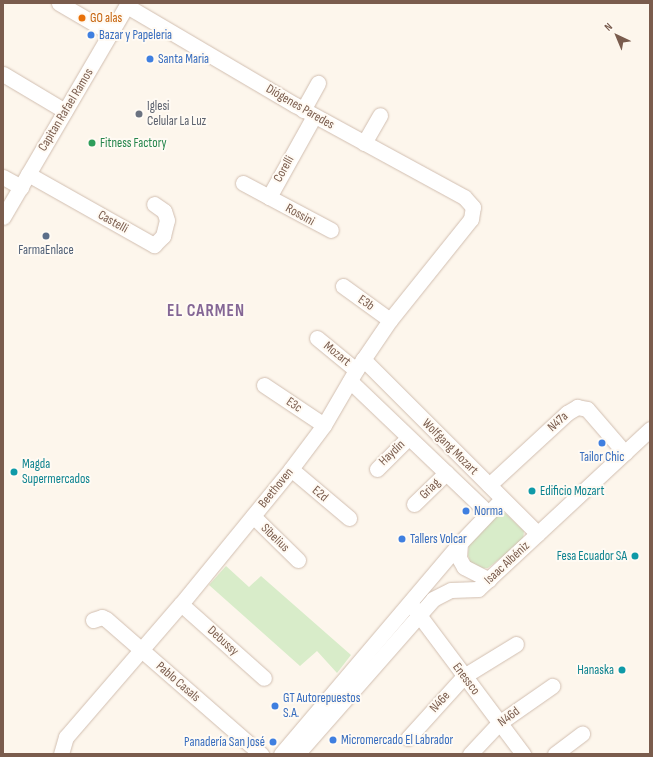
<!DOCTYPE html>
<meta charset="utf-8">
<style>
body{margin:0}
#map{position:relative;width:653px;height:757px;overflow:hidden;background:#fdf6ec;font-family:"Sofia Sans Condensed",sans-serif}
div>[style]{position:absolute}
.green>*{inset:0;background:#d8ecc9}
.roads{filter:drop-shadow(0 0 1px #d1beb0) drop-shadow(0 0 1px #d1beb0)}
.minor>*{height:15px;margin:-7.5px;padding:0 7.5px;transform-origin:7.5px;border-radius:7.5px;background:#fff}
.dots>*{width:11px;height:11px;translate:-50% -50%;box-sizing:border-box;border:2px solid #fffaf3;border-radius:50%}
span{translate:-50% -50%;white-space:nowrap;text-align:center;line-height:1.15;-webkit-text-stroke:4px #fffaf3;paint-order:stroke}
.food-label{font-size:13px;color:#c56008}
.left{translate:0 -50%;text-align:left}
.shop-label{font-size:13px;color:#366cbe}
.right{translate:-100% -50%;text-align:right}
.worship-label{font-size:13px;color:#5b616d}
.street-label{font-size:13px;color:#7a5c4d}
.leisure-label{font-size:13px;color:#27864d}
.service-label{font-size:13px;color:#4e5e75}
.culture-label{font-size:13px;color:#0d838f}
.district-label{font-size:17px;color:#846695;font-weight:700;letter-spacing:1px}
.frame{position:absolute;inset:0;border:4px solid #7a5c4d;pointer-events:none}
.north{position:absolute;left:597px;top:16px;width:40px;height:40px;-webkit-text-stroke:3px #fffaf3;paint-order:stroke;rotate:316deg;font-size:11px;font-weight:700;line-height:16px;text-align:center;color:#7a5c4d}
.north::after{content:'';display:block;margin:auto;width:14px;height:18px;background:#7a5c4d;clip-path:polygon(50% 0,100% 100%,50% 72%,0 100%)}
</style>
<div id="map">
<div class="green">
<div style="clip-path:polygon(498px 513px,505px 513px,524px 531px,523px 540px,488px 568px,477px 569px,471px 564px,468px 555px,469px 545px)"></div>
<div style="clip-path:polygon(226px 566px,249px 587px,261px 576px,351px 655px,337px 673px,317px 651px,300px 666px,209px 585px)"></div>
</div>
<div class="roads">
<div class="minor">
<div style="left:59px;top:3px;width:61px;rotate:30.3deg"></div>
<div style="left:3px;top:74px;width:72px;rotate:30.8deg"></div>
<div style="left:303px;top:110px;width:31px;rotate:-61deg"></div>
<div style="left:364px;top:143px;width:32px;rotate:-60deg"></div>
<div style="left:28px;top:174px;width:145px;rotate:29.4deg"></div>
<div style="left:154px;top:245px;width:13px;rotate:-45deg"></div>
<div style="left:163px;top:236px;width:16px;rotate:-76deg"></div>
<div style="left:167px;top:220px;width:9px;rotate:-108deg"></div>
<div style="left:164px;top:211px;width:12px;rotate:-145deg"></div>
<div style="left:3px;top:177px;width:21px;rotate:29deg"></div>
<div style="left:243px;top:183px;width:30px;rotate:28deg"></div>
<div style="left:269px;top:197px;width:93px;rotate:-60.9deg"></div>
<div style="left:269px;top:197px;width:70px;rotate:28deg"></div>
<div style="left:3px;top:217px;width:248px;rotate:-59.7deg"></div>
<div style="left:343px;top:286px;width:58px;rotate:35.9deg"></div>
<div style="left:317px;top:338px;width:50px;rotate:39.4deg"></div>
<div style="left:363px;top:359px;width:247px;rotate:45deg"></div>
<div style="left:350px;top:381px;width:190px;rotate:43.7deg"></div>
<div style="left:264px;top:385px;width:72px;rotate:33.7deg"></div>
<div style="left:291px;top:469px;width:76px;rotate:40.2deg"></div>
<div style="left:377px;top:469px;width:44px;rotate:-45deg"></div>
<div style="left:489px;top:485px;width:106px;rotate:-42.7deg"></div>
<div style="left:567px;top:413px;width:12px;rotate:-31deg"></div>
<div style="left:577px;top:407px;width:10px;rotate:11deg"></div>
<div style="left:587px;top:409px;width:58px;rotate:49.2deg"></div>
<div style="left:414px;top:504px;width:45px;rotate:-44.1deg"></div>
<div style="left:253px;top:516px;width:63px;rotate:44.4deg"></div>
<div style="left:460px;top:543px;width:15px;rotate:94deg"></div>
<div style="left:459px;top:558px;width:10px;rotate:61deg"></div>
<div style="left:464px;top:567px;width:28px;rotate:27deg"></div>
<div style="left:181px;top:604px;width:111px;rotate:41.7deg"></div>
<div style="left:413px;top:607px;width:184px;rotate:53.2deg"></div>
<div style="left:93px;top:620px;width:9px;rotate:-18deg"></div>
<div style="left:102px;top:617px;width:4px;rotate:27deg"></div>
<div style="left:106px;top:619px;width:206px;rotate:41.1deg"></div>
<div style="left:408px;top:738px;width:84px;rotate:-47.9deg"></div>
<div style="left:464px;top:676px;width:61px;rotate:-31.6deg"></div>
<div style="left:61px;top:754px;width:18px;rotate:-74deg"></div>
<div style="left:66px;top:737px;width:176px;rotate:-49.2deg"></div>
<div style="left:181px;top:604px;width:174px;rotate:-50.8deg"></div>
<div style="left:291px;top:469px;width:55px;rotate:-53.1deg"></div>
<div style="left:324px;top:425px;width:64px;rotate:-59.8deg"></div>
<div style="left:356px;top:370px;width:60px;rotate:-55.8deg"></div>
<div style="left:390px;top:320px;width:129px;rotate:-51.3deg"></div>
<div style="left:471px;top:219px;width:12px;rotate:-81deg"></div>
<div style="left:473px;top:207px;width:13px;rotate:-132deg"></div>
<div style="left:464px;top:197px;width:192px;rotate:-151.4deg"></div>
<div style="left:295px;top:105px;width:195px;rotate:-149.5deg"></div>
<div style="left:281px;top:754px;width:277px;rotate:-49.7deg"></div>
<div style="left:460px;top:543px;width:61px;rotate:-46.3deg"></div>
<div style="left:297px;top:754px;width:206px;rotate:-48.7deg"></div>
<div style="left:433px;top:599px;width:20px;rotate:-27deg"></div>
<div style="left:451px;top:590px;width:27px;rotate:-2deg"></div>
<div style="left:478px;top:589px;width:235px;rotate:-42.9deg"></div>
<div style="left:470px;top:754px;width:42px;rotate:-46.9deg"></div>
<div style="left:499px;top:723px;width:65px;rotate:-34.9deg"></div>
<div style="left:555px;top:754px;width:34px;rotate:-37deg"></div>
</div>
</div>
<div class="dots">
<div style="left:82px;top:18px;background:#e8710a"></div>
<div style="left:91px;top:35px;background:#3f7fe0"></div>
<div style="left:150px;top:59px;background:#3f7fe0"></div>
<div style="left:139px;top:114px;background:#6b7280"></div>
<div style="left:92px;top:143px;background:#2e9e5b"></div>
<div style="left:46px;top:236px;background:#5c6f8a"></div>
<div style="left:602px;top:443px;background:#3f7fe0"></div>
<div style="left:14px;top:472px;background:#0f9aa8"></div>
<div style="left:532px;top:491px;background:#0f9aa8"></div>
<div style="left:466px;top:511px;background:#3f7fe0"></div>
<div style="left:402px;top:539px;background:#3f7fe0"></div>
<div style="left:635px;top:556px;background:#0f9aa8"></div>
<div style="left:622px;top:670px;background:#0f9aa8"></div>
<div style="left:275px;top:706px;background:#3f7fe0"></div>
<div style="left:333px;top:740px;background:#3f7fe0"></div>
<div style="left:273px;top:742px;background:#3f7fe0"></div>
</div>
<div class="food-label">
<span class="left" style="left:90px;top:18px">GO alas</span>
</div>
<div class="shop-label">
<span class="left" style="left:99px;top:35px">Bazar y Papeleria</span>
<span class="left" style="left:158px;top:59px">Santa Maria</span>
<span style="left:602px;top:457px">Tailor Chic</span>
<span class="left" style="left:474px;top:511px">Norma</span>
<span class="left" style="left:410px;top:539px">Tallers Volcar</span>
<span class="left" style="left:283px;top:706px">GT Autorepuestos<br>S.A.</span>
<span class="left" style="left:341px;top:740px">Micromercado El Labrador</span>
<span class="right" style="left:265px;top:742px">Panadería San José</span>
</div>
<div class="worship-label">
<span class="left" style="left:147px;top:114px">Iglesi<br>Celular La Luz</span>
</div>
<div class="street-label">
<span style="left:300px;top:107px;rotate:30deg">Diógenes Paredes</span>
<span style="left:66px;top:110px;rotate:-59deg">Capitan Rafael Ramos</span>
<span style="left:284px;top:169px;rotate:-61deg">Corelli</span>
<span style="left:300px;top:215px;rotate:29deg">Rossini</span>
<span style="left:113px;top:222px;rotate:29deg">Castelli</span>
<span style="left:366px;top:303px;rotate:35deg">E3b</span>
<span style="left:337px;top:354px;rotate:39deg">Mozart</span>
<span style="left:294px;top:405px;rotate:34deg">E3c</span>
<span style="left:558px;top:422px;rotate:-42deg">N47a</span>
<span style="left:450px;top:447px;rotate:45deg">Wolfgang Mozart</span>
<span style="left:392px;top:453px;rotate:-44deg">Haydin</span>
<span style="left:276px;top:488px;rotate:-51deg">Beethoven</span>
<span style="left:430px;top:489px;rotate:-45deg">Griag</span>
<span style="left:320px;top:494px;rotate:40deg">E2d</span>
<span style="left:275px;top:538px;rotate:44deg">Sibelius</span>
<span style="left:507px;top:563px;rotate:-43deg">Isaac Albéniz</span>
<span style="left:223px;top:641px;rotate:42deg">Debussy</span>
<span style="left:466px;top:679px;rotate:53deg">Enessco</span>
<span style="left:178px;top:682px;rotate:41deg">Pablo Casals</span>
<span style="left:440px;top:702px;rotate:-48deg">N46e</span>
<span style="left:509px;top:717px;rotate:-37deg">N46d</span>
</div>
<div class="leisure-label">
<span class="left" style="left:100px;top:143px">Fitness Factory</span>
</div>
<div class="service-label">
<span style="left:46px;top:250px">FarmaEnlace</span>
</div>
<div class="culture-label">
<span class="left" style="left:22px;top:472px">Magda<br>Supermercados</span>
<span class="left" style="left:540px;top:491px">Edificio Mozart</span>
<span class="right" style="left:627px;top:556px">Fesa Ecuador SA</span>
<span class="right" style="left:614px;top:670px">Hanaska</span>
</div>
<div class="district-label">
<span style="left:206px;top:312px">EL CARMEN</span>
</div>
<div class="frame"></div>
<div class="north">N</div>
</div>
